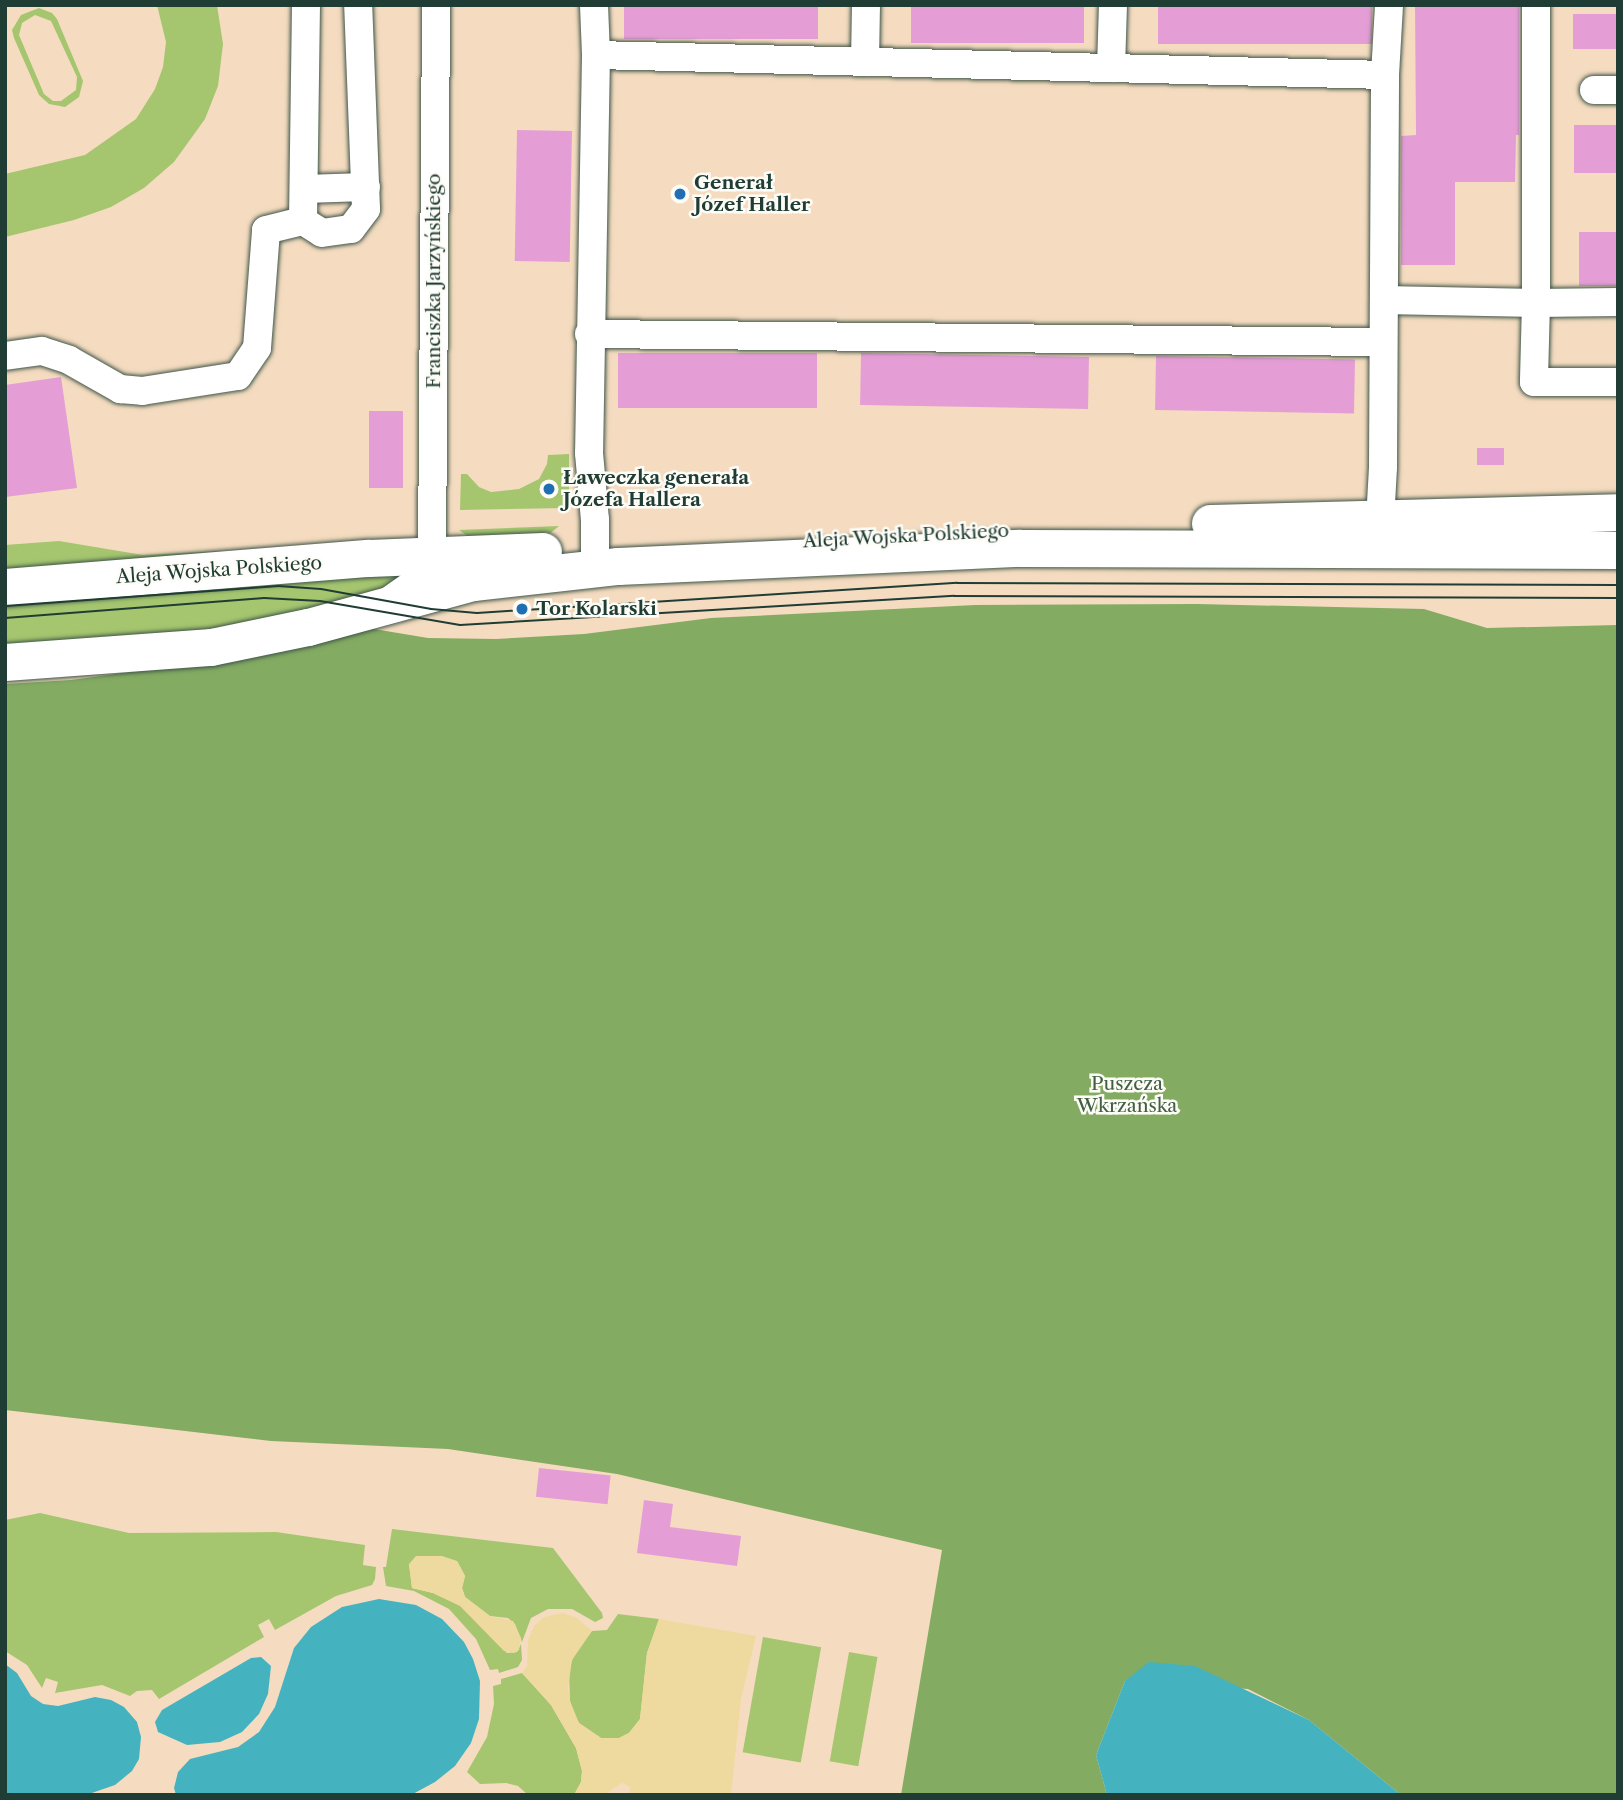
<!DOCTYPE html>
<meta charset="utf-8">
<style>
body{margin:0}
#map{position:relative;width:1623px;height:1800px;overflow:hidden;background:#f5dcc0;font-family:"Libre Caslon Text",serif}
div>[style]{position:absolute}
.green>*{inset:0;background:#a5c66f;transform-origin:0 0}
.forest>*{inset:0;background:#84ab62}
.sand>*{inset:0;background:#eeda9e}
.water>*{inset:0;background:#44b3bf}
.building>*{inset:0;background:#e49ed5;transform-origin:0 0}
.roads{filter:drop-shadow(0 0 2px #3f5549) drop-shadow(0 0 2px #3f5549)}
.minor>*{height:28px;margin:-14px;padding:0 14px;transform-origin:14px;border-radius:14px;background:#fff}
.major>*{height:37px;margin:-18.5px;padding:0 18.5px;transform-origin:18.5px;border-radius:18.5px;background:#fff}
.tram>*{height:2px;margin:-1px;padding:0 1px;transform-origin:1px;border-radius:1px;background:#1f3d34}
.dots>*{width:19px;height:19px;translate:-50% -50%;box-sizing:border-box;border:4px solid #fdfcf7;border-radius:50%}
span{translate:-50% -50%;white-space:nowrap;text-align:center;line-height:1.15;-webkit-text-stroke:5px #fdfcf7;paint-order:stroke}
.poi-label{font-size:19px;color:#1f3d34;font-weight:700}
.left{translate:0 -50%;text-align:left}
.street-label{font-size:19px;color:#1f3d34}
.park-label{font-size:19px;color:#405f43}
.frame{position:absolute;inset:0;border:7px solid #1f3d34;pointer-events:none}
</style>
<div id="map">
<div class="green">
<div style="clip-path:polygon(157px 5px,217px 5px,223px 44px,218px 86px,205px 119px,174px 162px,144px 188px,111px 207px,74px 220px,5px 237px,5px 174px,85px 155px,136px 119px,155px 89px,163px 67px,166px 42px)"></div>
<div style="clip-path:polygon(evenodd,39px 8px,52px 13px,57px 19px,83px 81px,79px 97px,65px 107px,49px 104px,39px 95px,14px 38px,12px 30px,21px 15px,39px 8px,35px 15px,51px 21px,77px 77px,76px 90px,61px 101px,53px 101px,44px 94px,19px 35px,22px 23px,35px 15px)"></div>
<div style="clip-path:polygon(569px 454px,569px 508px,460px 510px,461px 474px,467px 474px,479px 487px,491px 492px,519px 489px,539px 479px,547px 464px,548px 455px)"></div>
<div style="clip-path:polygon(559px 526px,547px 536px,469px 537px,459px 530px)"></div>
<div style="clip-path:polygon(59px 541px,143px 555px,221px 551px,225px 559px,5px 576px,5px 545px)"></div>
<div style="clip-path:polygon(410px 569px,414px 580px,255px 629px,5px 651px,5px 598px)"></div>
<div style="clip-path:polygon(40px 1513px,129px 1533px,276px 1532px,365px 1545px,363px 1565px,376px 1567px,375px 1579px,372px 1585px,336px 1596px,275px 1630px,269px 1619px,258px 1625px,264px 1637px,159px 1699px,152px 1690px,137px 1691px,130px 1696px,102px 1685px,55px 1693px,58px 1682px,46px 1678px,42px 1688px,27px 1665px,5px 1651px,5px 1520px)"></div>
<div style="clip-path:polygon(392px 1529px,553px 1548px,602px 1613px,603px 1618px,595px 1622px,572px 1609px,548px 1609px,531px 1618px,522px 1642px,515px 1624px,508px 1618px,490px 1616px,465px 1597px,462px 1588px,465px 1576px,457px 1561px,409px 1564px,412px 1588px,433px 1593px,461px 1606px,507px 1653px,517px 1652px,521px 1644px,522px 1660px,518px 1667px,499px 1673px,498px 1669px,490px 1670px,476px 1639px,449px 1609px,414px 1591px,386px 1586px,383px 1567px,386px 1567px)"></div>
<div style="clip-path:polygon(618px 1614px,659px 1619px,647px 1653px,640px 1719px,629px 1733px,619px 1738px,601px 1738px,579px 1723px,573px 1712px,570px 1701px,569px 1668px,576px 1651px,592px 1631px,607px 1630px)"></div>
<div style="left:763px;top:1637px;width:59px;height:117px;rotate:10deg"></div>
<div style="left:849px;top:1652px;width:29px;height:111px;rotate:10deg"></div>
<div style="clip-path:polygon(522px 1673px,551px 1705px,576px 1748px,582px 1771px,581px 1782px,574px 1795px,528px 1795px,518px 1786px,506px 1783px,480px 1784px,467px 1772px,487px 1737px,494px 1704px,493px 1686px,501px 1684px,501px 1679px)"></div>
</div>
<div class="forest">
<div style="clip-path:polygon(1197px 604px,1424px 609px,1487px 628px,1618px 625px,1618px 1795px,1401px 1795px,1309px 1720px,1248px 1689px,1125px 1681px,1096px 1755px,1107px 1795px,901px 1795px,942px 1550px,617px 1474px,448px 1449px,271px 1441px,5px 1410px,5px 684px,71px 680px,221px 660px,368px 628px,428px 638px,496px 639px,584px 634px,711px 618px,975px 605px)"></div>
</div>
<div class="sand">
<div style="clip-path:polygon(416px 1556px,442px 1556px,457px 1561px,465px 1576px,462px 1588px,465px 1597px,490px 1616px,513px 1621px,521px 1638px,519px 1650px,514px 1653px,504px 1651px,460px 1606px,433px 1593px,412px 1588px,409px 1564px)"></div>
<div style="clip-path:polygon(563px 1613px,577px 1618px,592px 1631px,572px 1660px,568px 1688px,570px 1701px,579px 1723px,601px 1738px,619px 1738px,629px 1733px,640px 1719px,647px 1653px,659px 1619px,756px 1636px,741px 1699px,731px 1795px,629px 1795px,630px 1787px,622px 1783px,604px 1795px,574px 1795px,581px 1782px,582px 1771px,576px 1748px,551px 1705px,522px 1673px,527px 1666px,528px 1640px,534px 1626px,544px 1617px)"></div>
</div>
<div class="water">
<div style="clip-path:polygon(379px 1599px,416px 1605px,442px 1619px,464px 1642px,473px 1659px,480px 1681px,479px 1719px,471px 1743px,455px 1766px,435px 1782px,411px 1795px,176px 1795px,174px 1788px,178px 1772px,190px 1759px,238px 1747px,259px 1732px,275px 1707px,294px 1648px,311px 1627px,342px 1607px)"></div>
<div style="clip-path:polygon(261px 1657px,271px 1666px,268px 1694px,259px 1714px,242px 1732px,220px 1742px,187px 1745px,158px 1732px,155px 1722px,162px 1710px,251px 1658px)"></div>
<div style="clip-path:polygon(1149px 1662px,1195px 1666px,1309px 1720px,1401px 1795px,1107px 1795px,1096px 1755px,1125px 1681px)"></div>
<div style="clip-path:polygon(5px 1664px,17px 1673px,31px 1696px,43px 1704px,58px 1706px,95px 1697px,111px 1700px,124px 1707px,137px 1722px,141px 1737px,139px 1759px,132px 1771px,115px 1785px,86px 1795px,5px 1795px)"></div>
</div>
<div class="building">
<div style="left:624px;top:5px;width:194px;height:34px"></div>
<div style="left:911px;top:5px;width:173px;height:38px"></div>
<div style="left:1158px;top:5px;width:214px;height:39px"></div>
<div style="clip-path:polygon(1415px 5px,1519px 5px,1519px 135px,1516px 135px,1515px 182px,1455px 182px,1455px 265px,1401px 265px,1401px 136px,1416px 135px)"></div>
<div style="left:1573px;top:14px;width:45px;height:35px"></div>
<div style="left:1574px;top:125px;width:44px;height:48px"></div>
<div style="left:517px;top:130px;width:55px;height:131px;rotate:1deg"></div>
<div style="left:1579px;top:232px;width:39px;height:54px"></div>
<div style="left:618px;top:353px;width:199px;height:55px"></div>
<div style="left:861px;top:353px;width:228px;height:52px;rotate:1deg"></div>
<div style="left:1156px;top:356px;width:199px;height:54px;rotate:1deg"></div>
<div style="clip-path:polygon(61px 377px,77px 488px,5px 497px,5px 385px)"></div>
<div style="left:369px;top:411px;width:34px;height:77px"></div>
<div style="left:1477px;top:448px;width:27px;height:17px"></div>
<div style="left:539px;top:1468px;width:72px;height:29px;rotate:6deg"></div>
<div style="clip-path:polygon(644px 1500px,673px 1504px,670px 1527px,741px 1536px,737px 1566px,637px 1553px)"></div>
</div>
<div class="roads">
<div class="minor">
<div style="left:306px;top:5px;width:216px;rotate:90.8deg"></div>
<div style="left:303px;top:221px;width:22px;rotate:32deg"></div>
<div style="left:322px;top:233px;width:29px;rotate:-8deg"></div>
<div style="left:351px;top:229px;width:25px;rotate:-53deg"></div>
<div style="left:366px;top:209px;width:204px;rotate:-92.2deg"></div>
<div style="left:594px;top:5px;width:50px;rotate:87.7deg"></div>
<div style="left:596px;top:55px;width:398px;rotate:91deg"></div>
<div style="left:589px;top:453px;width:67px;rotate:84.9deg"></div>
<div style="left:595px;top:520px;width:49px;rotate:90deg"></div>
<div style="left:596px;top:55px;width:789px;rotate:1.45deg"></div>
<div style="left:1385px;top:75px;width:70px;rotate:-86.7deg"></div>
<div style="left:865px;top:62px;width:57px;rotate:-89deg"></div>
<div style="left:1111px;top:68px;width:63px;rotate:-88.2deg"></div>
<div style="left:1594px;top:90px;width:24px"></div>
<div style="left:304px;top:189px;width:62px;rotate:-1.8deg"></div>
<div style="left:1384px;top:300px;width:152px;rotate:1.1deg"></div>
<div style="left:1536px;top:303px;width:298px;rotate:-90deg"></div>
<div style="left:1618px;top:302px;width:82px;rotate:179.3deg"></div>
<div style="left:1536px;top:303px;width:79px;rotate:91.5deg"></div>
<div style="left:1534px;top:382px;width:84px"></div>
<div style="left:589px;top:334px;width:794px;rotate:0.58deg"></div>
<div style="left:5px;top:356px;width:37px;rotate:-8deg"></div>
<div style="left:42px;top:351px;width:28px;rotate:18deg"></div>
<div style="left:69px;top:360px;width:59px;rotate:29.6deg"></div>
<div style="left:120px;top:389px;width:22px;rotate:5deg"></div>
<div style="left:142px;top:391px;width:97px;rotate:-8.9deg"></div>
<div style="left:238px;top:376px;width:34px;rotate:-56deg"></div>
<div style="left:257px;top:348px;width:118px;rotate:-85.6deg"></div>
<div style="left:266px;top:230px;width:38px;rotate:-14deg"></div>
<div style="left:1379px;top:539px;width:72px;rotate:-86.8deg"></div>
<div style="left:1383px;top:467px;width:392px;rotate:-89.7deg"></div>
<div style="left:390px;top:600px;width:33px;rotate:-35deg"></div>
<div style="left:417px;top:581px;width:29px;rotate:-59deg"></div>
<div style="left:432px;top:556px;width:551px;rotate:-89.58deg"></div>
</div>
<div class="major">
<div style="left:1210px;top:523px;width:408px;rotate:-1.5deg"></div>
<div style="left:5px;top:587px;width:365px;rotate:-4.6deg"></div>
<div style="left:369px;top:558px;width:174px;rotate:-2.3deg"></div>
<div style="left:5px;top:662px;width:207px;rotate:-4.2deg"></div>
<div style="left:211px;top:647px;width:99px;rotate:-11.7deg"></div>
<div style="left:308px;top:627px;width:171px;rotate:-15.3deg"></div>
<div style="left:473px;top:582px;width:146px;rotate:-6.3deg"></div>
<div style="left:618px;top:566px;width:402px;rotate:-2.6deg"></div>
<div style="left:1020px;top:548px;width:598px;rotate:0.19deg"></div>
</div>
</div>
<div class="tram">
<div style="left:5px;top:606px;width:274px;rotate:-4.2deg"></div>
<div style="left:278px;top:586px;width:43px;rotate:4deg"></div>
<div style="left:321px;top:589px;width:112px;rotate:10.3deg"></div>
<div style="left:431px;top:609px;width:46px;rotate:5deg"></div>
<div style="left:477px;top:613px;width:481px;rotate:-3.6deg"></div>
<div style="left:957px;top:583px;width:661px;rotate:0.17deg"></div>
<div style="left:5px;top:618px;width:260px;rotate:-4.4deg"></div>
<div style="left:264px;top:598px;width:56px;rotate:3.1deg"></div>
<div style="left:320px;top:601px;width:142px;rotate:9.7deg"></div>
<div style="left:460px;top:625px;width:495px;rotate:-3.4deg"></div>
<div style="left:954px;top:596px;width:664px;rotate:0.17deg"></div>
</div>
<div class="dots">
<div style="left:680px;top:194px;background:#1f6fb2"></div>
<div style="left:549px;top:489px;background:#1f6fb2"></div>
<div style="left:522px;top:609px;background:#1f6fb2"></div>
</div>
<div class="poi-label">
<span class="left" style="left:694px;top:194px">Generał<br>Józef Haller</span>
<span class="left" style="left:563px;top:489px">Ławeczka generała<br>Józefa Hallera</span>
<span class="left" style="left:536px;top:609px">Tor Kolarski</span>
</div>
<div class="street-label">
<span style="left:434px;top:281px;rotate:-90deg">Franciszka Jarzyńskiego</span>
<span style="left:906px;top:536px;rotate:-3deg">Aleja Wojska Polskiego</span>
<span style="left:219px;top:570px;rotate:-4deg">Aleja Wojska Polskiego</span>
</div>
<div class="park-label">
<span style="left:1127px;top:1095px">Puszcza<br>Wkrzańska</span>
</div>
<div class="frame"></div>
</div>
